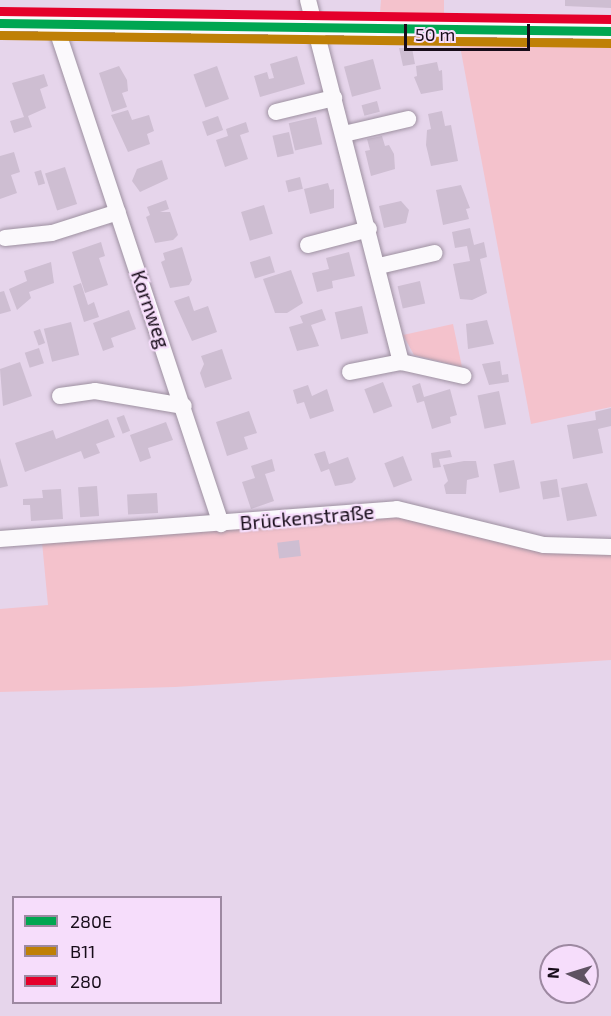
<!DOCTYPE html>
<meta charset="utf-8">
<style>
body{margin:0}
#map{position:relative;width:611px;height:1016px;overflow:hidden;background:#e6d5eb;font-family:"Exo 2",sans-serif}
div>[style]{position:absolute}
.green>*{inset:0;background:#f4c2cc}
.building>*{inset:0;background:#cebed2;transform-origin:0 0}
.roads{filter:drop-shadow(0 0 2px #9d90a0) drop-shadow(0 0 2px #9d90a0)}
.minor>*{height:16px;margin:-8px;padding:0 8px;transform-origin:8px;border-radius:8px;background:#fbf9fc}
.bus-1>*{height:9px;margin:-4.5px;padding:0 4.5px;transform-origin:4.5px;border-radius:4.5px;background:#00a651}
.bus-2>*{height:9px;margin:-4.5px;padding:0 4.5px;transform-origin:4.5px;border-radius:4.5px;background:#bf8006}
.bus-3>*{height:9px;margin:-4.5px;padding:0 4.5px;transform-origin:4.5px;border-radius:4.5px;background:#e4002b}
span{translate:-50% -50%;white-space:nowrap;text-align:center;line-height:1.15;-webkit-text-stroke:4.5px #f6ddfb;paint-order:stroke}
.street-label{font-size:20px;color:#170c19}
.legend{position:absolute;left:12px;top:896px;width:210px;height:108px;box-sizing:border-box;background:#f6ddfb;border:2px solid #9d89a1;margin:0;padding:8px 10px;list-style:none;font-size:18px;color:#170c19}
.legend li{display:flex;align-items:center;gap:12px;height:30px}
.legend b{width:30px;border:2px solid #9d89a1}
.north{position:absolute;left:539px;top:944px;width:60px;height:60px;box-sizing:border-box;background:#f6ddfb;border:2px solid #9d89a1;border-radius:50%;rotate:274deg;font-size:16px;font-weight:700;line-height:24px;text-align:center;color:#170c19}
.north::after{content:'';display:block;margin:auto;width:21px;height:27px;background:#5f5262;clip-path:polygon(50% 0,100% 100%,50% 72%,0 100%)}
.scale{position:absolute;left:404px;top:24px;width:126px;height:27px;box-sizing:border-box;border:3px solid #170c19;border-top:0;padding-left:8px;font-size:18px;line-height:21px;white-space:nowrap;color:#170c19;-webkit-text-stroke:4px #f6ddfb;paint-order:stroke}
</style>
<div id="map">
<div class="green">
<div style="clip-path:polygon(381px 0,444px 0,444px 15px,380px 13px)"></div>
<div style="clip-path:polygon(611px 45px,611px 407px,531px 424px,460px 46px)"></div>
<div style="clip-path:polygon(453px 324px,462px 367px,414px 355px,403px 335px)"></div>
<div style="clip-path:polygon(396px 513px,611px 551px,611px 660px,175px 687px,0 692px,0 609px,48px 605px,42px 542px)"></div>
</div>
<div class="building">
<div style="clip-path:polygon(565px 0,611px 0,611px 8px,565px 6px)"></div>
<div style="clip-path:polygon(399px 48px,412px 48px,415px 64px,403px 66px)"></div>
<div style="clip-path:polygon(297px 56px,305px 84px,260px 97px,254px 76px,267px 72px,269px 79px,274px 78px,270px 64px)"></div>
<div style="left:373px;top:59px;width:31px;height:30px;rotate:75deg"></div>
<div style="clip-path:polygon(437px 62px,439px 71px,442px 70px,443px 90px,421px 94px,414px 77px,417px 76px,416px 66px)"></div>
<div style="clip-path:polygon(119px 66px,127px 80px,128px 91px,122px 93px,127px 107px,112px 112px,99px 73px)"></div>
<div style="left:217px;top:66px;width:35px;height:25px;rotate:70deg"></div>
<div style="clip-path:polygon(44px 74px,48px 86px,40px 89px,46px 108px,28px 116px,32px 127px,14px 133px,10px 121px,24px 117px,12px 83px)"></div>
<div style="left:377px;top:101px;width:11px;height:16px;rotate:75deg"></div>
<div style="clip-path:polygon(128px 110px,132px 120px,149px 115px,154px 131px,147px 134px,150px 144px,128px 152px,111px 115px)"></div>
<div style="clip-path:polygon(442px 111px,445px 126px,451px 125px,458px 161px,431px 166px,426px 145px,427px 130px,431px 129px,428px 114px)"></div>
<div style="left:218px;top:116px;width:15px;height:17px;rotate:70deg"></div>
<div style="left:316px;top:117px;width:28px;height:28px;rotate:77deg"></div>
<div style="clip-path:polygon(246px 122px,249px 132px,240px 135px,248px 159px,225px 167px,216px 140px,228px 136px,226px 129px)"></div>
<div style="left:289px;top:132px;width:22px;height:17px;rotate:77deg"></div>
<div style="clip-path:polygon(382px 136px,385px 146px,389px 145px,394px 154px,395px 169px,371px 176px,365px 151px,370px 150px,367px 139px)"></div>
<div style="clip-path:polygon(14px 152px,20px 172px,11px 175px,17px 193px,0 199px,0 156px)"></div>
<div style="clip-path:polygon(162px 160px,168px 179px,140px 192px,132px 181px,137px 169px)"></div>
<div style="left:65px;top:167px;width:39px;height:21px;rotate:72deg"></div>
<div style="left:41px;top:170px;width:14px;height:7px;rotate:73deg"></div>
<div style="left:300px;top:177px;width:12px;height:15px;rotate:76deg"></div>
<div style="clip-path:polygon(328px 183px,330px 190px,334px 189px,334px 208px,310px 214px,304px 189px)"></div>
<div style="clip-path:polygon(461px 185px,470px 208px,466px 209px,469px 219px,443px 225px,436px 190px)"></div>
<div style="clip-path:polygon(166px 200px,169px 209px,160px 212px,170px 212px,178px 235px,173px 240px,155px 243px,146px 217px,150px 215px,147px 207px)"></div>
<div style="clip-path:polygon(401px 201px,409px 210px,406px 223px,384px 228px,379px 206px)"></div>
<div style="left:264px;top:205px;width:30px;height:24px;rotate:73deg"></div>
<div style="clip-path:polygon(470px 228px,474px 245px,484px 242px,487px 257px,480px 259px,487px 293px,472px 300px,460px 299px,453px 264px,470px 261px,467px 246px,455px 248px,452px 232px)"></div>
<div style="clip-path:polygon(101px 242px,105px 256px,99px 258px,108px 285px,85px 293px,72px 252px)"></div>
<div style="clip-path:polygon(182px 247px,192px 280px,189px 285px,170px 288px,161px 262px,165px 260px,163px 253px)"></div>
<div style="clip-path:polygon(349px 252px,355px 276px,332px 281px,333px 288px,317px 292px,312px 273px,329px 269px,326px 258px)"></div>
<div style="left:270px;top:256px;width:17px;height:21px;rotate:73deg"></div>
<div style="clip-path:polygon(51px 262px,54px 283px,29px 292px,31px 298px,17px 310px,9px 289px,27px 281px,24px 271px)"></div>
<div style="clip-path:polygon(291px 270px,303px 303px,287px 313px,275px 313px,263px 279px)"></div>
<div style="left:420px;top:281px;width:23px;height:23px;rotate:77deg"></div>
<div style="clip-path:polygon(81px 283px,88px 305px,94px 302px,99px 317px,84px 322px,73px 286px)"></div>
<div style="clip-path:polygon(4px 291px,11px 311px,0 314px,0 292px)"></div>
<div style="clip-path:polygon(189px 296px,194px 311px,208px 306px,217px 332px,192px 341px,174px 301px)"></div>
<div style="left:362px;top:306px;width:28px;height:28px;rotate:77deg"></div>
<div style="clip-path:polygon(322px 309px,326px 320px,311px 325px,319px 346px,297px 351px,289px 327px,303px 323px,300px 316px)"></div>
<div style="clip-path:polygon(129px 310px,136px 329px,111px 338px,114px 347px,103px 351px,93px 323px)"></div>
<div style="clip-path:polygon(487px 320px,494px 344px,468px 349px,466px 324px)"></div>
<div style="left:71px;top:322px;width:34px;height:28px;rotate:76deg"></div>
<div style="left:40px;top:329px;width:15px;height:7px;rotate:70deg"></div>
<div style="left:39px;top:348px;width:16px;height:15px;rotate:72deg"></div>
<div style="clip-path:polygon(222px 349px,232px 379px,205px 388px,200px 373px,204px 364px,201px 356px)"></div>
<div style="clip-path:polygon(500px 361px,502px 375px,508px 374px,509px 382px,489px 385px,482px 364px)"></div>
<div style="clip-path:polygon(20px 362px,32px 396px,3px 406px,0 369px)"></div>
<div style="left:383px;top:382px;width:26px;height:20px;rotate:69deg"></div>
<div style="clip-path:polygon(420px 383px,424px 397px,450px 389px,457px 415px,450px 417px,451px 423px,432px 429px,424px 401px,417px 403px,412px 386px)"></div>
<div style="clip-path:polygon(308px 385px,312px 396px,327px 389px,334px 411px,310px 419px,304px 402px,297px 404px,293px 390px)"></div>
<div style="left:499px;top:391px;width:34px;height:22px;rotate:78deg"></div>
<div style="clip-path:polygon(611px 408px,611px 426px,598px 429px,603px 453px,573px 459px,567px 425px,596px 420px,595px 412px)"></div>
<div style="clip-path:polygon(249px 411px,257px 433px,244px 437px,248px 449px,227px 456px,216px 422px)"></div>
<div style="left:124px;top:415px;width:17px;height:8px;rotate:69deg"></div>
<div style="clip-path:polygon(108px 419px,115px 437px,96px 444px,100px 453px,84px 459px,81px 451px,25px 472px,15px 443px,53px 430px,56px 439px)"></div>
<div style="clip-path:polygon(166px 422px,173px 440px,148px 448px,151px 458px,140px 462px,130px 435px)"></div>
<div style="clip-path:polygon(450px 450px,452px 457px,439px 459px,441px 467px,433px 468px,431px 453px)"></div>
<div style="clip-path:polygon(325px 451px,329px 464px,348px 457px,356px 479px,352px 483px,335px 486px,329px 469px,321px 472px,314px 454px)"></div>
<div style="left:403px;top:456px;width:26px;height:20px;rotate:69deg"></div>
<div style="clip-path:polygon(0 458px,8px 486px,0 488px)"></div>
<div style="clip-path:polygon(272px 459px,275px 471px,265px 474px,274px 501px,251px 509px,242px 482px,255px 478px,251px 466px)"></div>
<div style="left:514px;top:460px;width:29px;height:21px;rotate:78deg"></div>
<div style="clip-path:polygon(464px 461px,476px 461px,479px 477px,467px 480px,466px 494px,446px 494px,444px 485px,448px 481px,443px 465px)"></div>
<div style="left:557px;top:479px;width:18px;height:17px;rotate:81deg"></div>
<div style="clip-path:polygon(587px 483px,597px 516px,567px 521px,561px 488px)"></div>
<div style="left:97px;top:486px;width:30px;height:19px;rotate:86deg"></div>
<div style="clip-path:polygon(61px 489px,63px 519px,31px 521px,30px 505px,23px 505px,23px 499px,43px 498px,42px 490px)"></div>
<div style="left:157px;top:493px;width:20px;height:30px;rotate:87deg"></div>
<div style="left:299px;top:540px;width:16px;height:22px;rotate:83deg"></div>
</div>
<div class="roads">
<div class="minor">
<div style="left:308px;top:0;width:374px;rotate:75.6deg"></div>
<div style="left:401px;top:362px;width:52px;rotate:168.9deg"></div>
<div style="left:0;top:23px;width:611px;rotate:0.75deg"></div>
<div style="left:55px;top:24px;width:527px;rotate:71.63deg"></div>
<div style="left:276px;top:112px;width:60px;rotate:-13.6deg"></div>
<div style="left:344px;top:134px;width:66px;rotate:-13.2deg"></div>
<div style="left:5px;top:238px;width:47px;rotate:-6.1deg"></div>
<div style="left:52px;top:233px;width:69px;rotate:-17.7deg"></div>
<div style="left:308px;top:245px;width:63px;rotate:-14.7deg"></div>
<div style="left:379px;top:266px;width:57px;rotate:-13.1deg"></div>
<div style="left:401px;top:362px;width:64px;rotate:12.7deg"></div>
<div style="left:60px;top:396px;width:35px;rotate:-8deg"></div>
<div style="left:95px;top:391px;width:90px;rotate:9.6deg"></div>
<div style="left:0;top:539px;width:398px;rotate:-4.3deg"></div>
<div style="left:397px;top:509px;width:151px;rotate:13.8deg"></div>
<div style="left:544px;top:545px;width:67px;rotate:1.7deg"></div>
</div>
</div>
<div class="bus-1">
<div style="left:0;top:23px;width:611px;rotate:0.75deg"></div>
</div>
<div class="bus-2">
<div style="left:0;top:35px;width:611px;rotate:0.75deg"></div>
</div>
<div class="bus-3">
<div style="left:0;top:11px;width:611px;rotate:0.75deg"></div>
</div>
<div class="street-label">
<span style="left:151px;top:309px;rotate:71deg">Kornweg</span>
<span style="left:307px;top:517px;rotate:-5deg">Brückenstraße</span>
</div>
<ul class="legend">
<li><b style="height:8px;background:#00a651"></b>280E</li>
<li><b style="height:8px;background:#bf8006"></b>B11</li>
<li><b style="height:8px;background:#e4002b"></b>280</li>
</ul>
<div class="north">N</div>
<div class="scale">50 m</div>
</div>
